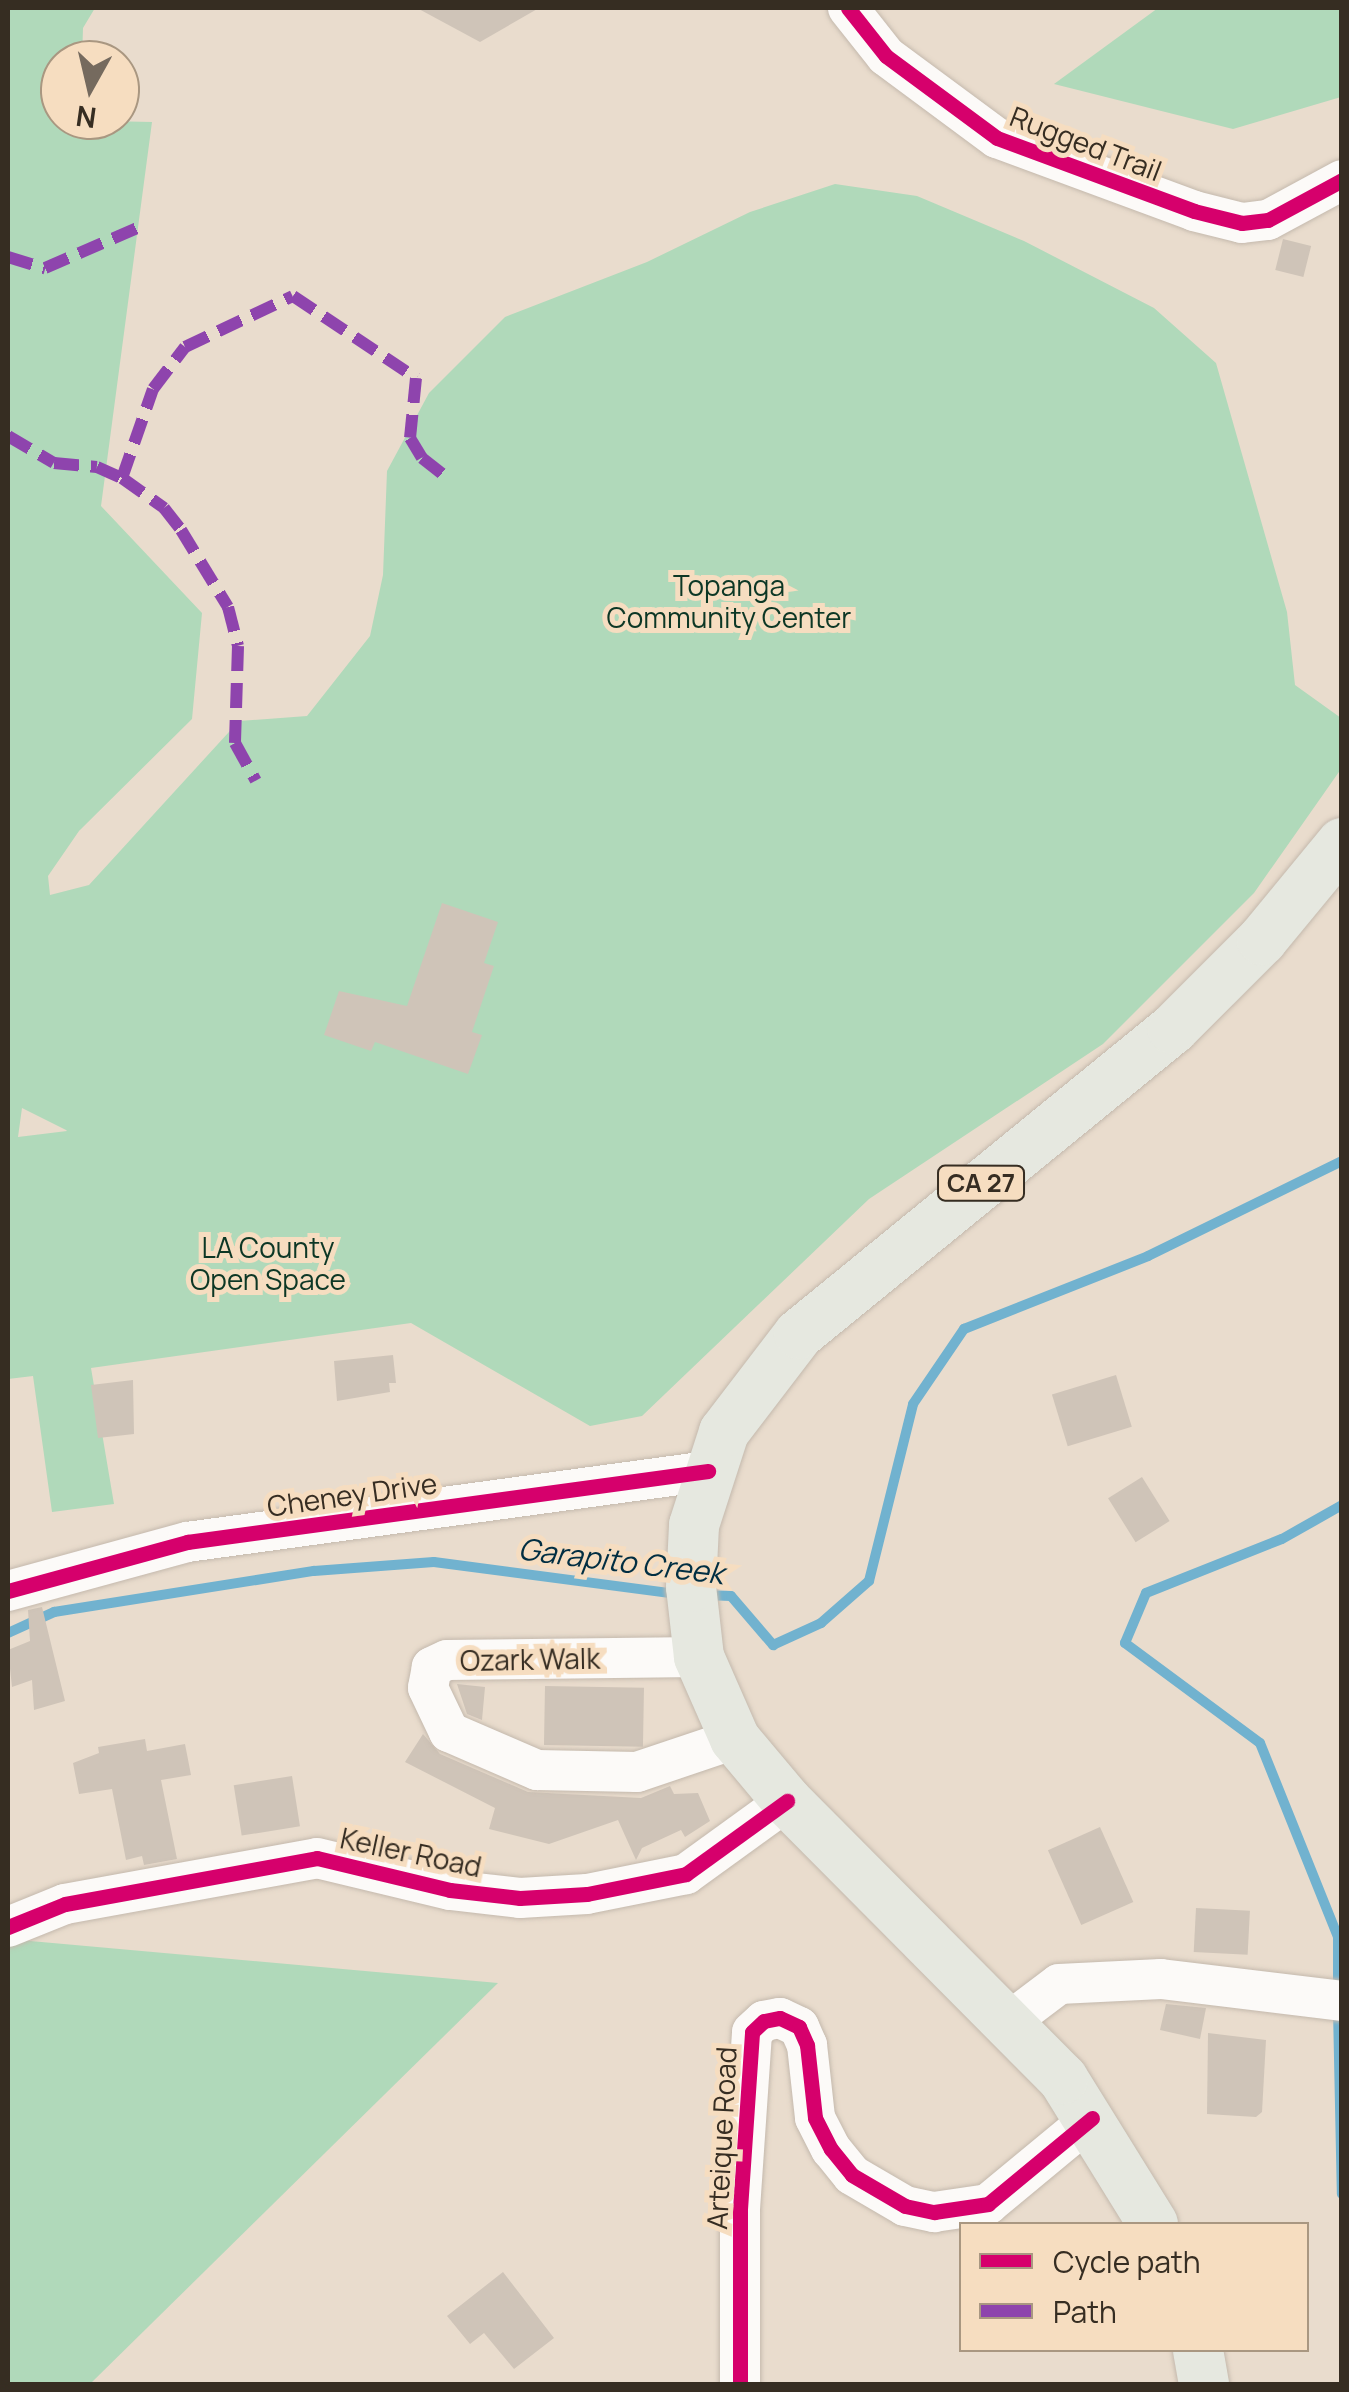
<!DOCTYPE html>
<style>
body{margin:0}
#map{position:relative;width:1349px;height:2392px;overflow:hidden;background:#e9dccd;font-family:Manrope,sans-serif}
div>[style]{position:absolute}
.green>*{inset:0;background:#b0d9ba}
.stream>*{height:10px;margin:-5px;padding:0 5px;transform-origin:5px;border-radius:5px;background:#71b2cf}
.building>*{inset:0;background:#cfc4b8;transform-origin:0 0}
.roads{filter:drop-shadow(0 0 2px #c4b9ad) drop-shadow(0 0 2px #c4b9ad)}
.minor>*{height:40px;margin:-20px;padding:0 20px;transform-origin:20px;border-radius:20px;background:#fcfaf8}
.major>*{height:50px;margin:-25px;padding:0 25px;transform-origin:25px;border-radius:25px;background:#e6e8e0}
.quiet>*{height:12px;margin-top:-6px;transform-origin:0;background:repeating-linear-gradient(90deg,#8e44ad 0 25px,transparent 0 37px)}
.cycleway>*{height:15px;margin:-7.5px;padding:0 7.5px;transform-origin:7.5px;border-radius:7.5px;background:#d6006c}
span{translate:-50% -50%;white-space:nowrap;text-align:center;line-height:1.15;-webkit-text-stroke:10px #f6ddc0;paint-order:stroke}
.shield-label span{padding:2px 8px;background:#f6ddc0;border:2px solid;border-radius:8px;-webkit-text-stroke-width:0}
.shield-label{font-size:25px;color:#362d22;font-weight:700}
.street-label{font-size:28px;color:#362d22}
.park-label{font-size:28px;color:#0c3725}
.water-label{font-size:30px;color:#012e42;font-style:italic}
.frame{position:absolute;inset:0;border:10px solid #362d22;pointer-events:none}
.legend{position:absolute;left:959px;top:2222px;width:350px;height:130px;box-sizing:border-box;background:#f6ddc0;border:2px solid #a99781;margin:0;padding:12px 18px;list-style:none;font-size:30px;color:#362d22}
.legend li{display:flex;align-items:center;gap:20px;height:50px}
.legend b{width:50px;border:2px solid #a99781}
.north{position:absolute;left:40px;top:40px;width:100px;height:100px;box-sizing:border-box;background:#f6ddc0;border:2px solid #a99781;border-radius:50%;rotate:188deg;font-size:28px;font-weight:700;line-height:40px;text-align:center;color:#362d22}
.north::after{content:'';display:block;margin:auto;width:35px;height:45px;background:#756a5e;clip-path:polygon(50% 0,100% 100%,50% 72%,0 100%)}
</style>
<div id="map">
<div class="green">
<div style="clip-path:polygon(evenodd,8px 8px,95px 8px,83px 28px,82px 60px,60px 60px,60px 120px,152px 122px,101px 506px,202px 613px,192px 719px,79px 831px,48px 876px,50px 895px,89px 885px,239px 721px,307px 716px,370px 636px,383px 575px,387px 471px,429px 393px,505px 317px,647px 262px,750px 212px,835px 184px,917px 196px,1024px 241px,1154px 308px,1216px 363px,1287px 612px,1295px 685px,1341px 718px,1341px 769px,1254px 893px,1103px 1044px,869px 1199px,642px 1416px,590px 1426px,411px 1323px,91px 1368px,114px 1504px,52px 1512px,33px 1376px,8px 1379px,8px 8px,22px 1108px,66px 1130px,67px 1131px,18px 1137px,22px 1108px)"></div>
<div style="clip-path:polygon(1158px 8px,1341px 8px,1341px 97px,1233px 129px,1054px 84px)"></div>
<div style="clip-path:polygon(8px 1939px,498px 1983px,90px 2384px,8px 2384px)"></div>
</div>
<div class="stream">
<div style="left:703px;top:1595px;width:28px;rotate:2deg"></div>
<div style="left:731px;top:1596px;width:65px;rotate:49.4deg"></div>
<div style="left:773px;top:1645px;width:53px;rotate:-24.6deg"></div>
<div style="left:821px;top:1623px;width:64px;rotate:-41.2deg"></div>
<div style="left:869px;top:1581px;width:182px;rotate:-76deg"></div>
<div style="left:913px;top:1404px;width:91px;rotate:-55.8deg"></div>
<div style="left:964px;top:1329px;width:198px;rotate:-21.6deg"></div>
<div style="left:1148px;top:1256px;width:216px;rotate:-26.1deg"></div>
<div style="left:8px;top:1633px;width:51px;rotate:-24.5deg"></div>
<div style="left:54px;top:1612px;width:263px;rotate:-9deg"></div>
<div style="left:314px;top:1571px;width:120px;rotate:-4.3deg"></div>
<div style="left:434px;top:1562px;width:244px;rotate:7.5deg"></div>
<div style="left:1338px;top:1993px;width:56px;rotate:-90deg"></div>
<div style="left:1338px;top:1937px;width:209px;rotate:-111.9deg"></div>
<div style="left:1260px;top:1743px;width:168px;rotate:-143.5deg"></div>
<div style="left:1125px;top:1643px;width:54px;rotate:-67.2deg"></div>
<div style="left:1146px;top:1593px;width:146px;rotate:-21.7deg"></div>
<div style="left:1282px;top:1539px;width:69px;rotate:-29.5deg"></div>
<div style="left:1338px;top:2010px;width:184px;rotate:88.8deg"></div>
</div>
<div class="building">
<div style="clip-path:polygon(417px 8px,539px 8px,480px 42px)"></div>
<div style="left:1283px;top:239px;width:29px;height:32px;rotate:14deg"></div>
<div style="clip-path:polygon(442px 903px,498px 922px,484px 963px,494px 966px,472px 1032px,482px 1035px,468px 1074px,375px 1042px,371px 1051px,324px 1035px,339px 991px,407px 1006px)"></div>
<div style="clip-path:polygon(393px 1355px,396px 1383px,389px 1383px,390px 1392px,337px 1401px,334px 1361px)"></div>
<div style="left:1116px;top:1375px;width:54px;height:67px;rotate:73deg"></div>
<div style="clip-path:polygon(133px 1380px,134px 1434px,98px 1438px,91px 1385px)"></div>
<div style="left:1142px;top:1477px;width:52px;height:40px;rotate:58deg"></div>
<div style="clip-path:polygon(42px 1607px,65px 1701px,34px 1710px,32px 1680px,12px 1687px,8px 1650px,30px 1641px,28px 1610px)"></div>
<div style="clip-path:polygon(457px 1684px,485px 1687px,482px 1720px,467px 1714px)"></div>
<div style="left:545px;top:1686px;width:99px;height:59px;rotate:1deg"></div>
<div style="clip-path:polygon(423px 1734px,440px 1754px,528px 1792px,641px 1798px,670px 1786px,674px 1794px,698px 1793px,710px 1821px,685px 1837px,681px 1830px,642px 1848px,636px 1860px,618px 1820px,549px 1844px,489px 1829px,495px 1808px,405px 1762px)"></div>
<div style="clip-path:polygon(145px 1739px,147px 1751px,185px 1744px,191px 1775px,161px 1780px,177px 1859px,144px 1865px,142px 1856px,126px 1860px,112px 1789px,79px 1794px,73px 1763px,99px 1753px,98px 1747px)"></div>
<div style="left:292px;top:1776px;width:51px;height:59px;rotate:81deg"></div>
<div style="left:1100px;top:1827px;width:82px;height:57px;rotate:66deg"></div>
<div style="left:1196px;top:1908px;width:54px;height:44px;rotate:3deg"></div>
<div style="clip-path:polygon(1166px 2004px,1206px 2008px,1200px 2039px,1160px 2030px)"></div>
<div style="clip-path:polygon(1208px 2033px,1266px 2040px,1262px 2112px,1256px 2117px,1207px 2114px)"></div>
<div style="clip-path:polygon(503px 2272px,554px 2338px,514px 2369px,484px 2333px,470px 2344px,447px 2316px)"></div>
</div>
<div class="roads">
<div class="minor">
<div style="left:848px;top:8px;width:61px;rotate:51.6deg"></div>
<div style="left:886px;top:56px;width:138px;rotate:36.5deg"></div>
<div style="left:997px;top:138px;width:210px;rotate:20.3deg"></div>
<div style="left:1194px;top:211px;width:49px;rotate:14deg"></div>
<div style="left:1242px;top:223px;width:26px;rotate:-7deg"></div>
<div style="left:1268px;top:220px;width:84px;rotate:-28.4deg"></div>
<div style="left:8px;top:1591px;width:186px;rotate:-15.3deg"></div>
<div style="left:187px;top:1542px;width:526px;rotate:-7.76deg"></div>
<div style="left:699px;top:1657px;width:252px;rotate:179.3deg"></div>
<div style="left:447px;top:1660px;width:17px;rotate:155deg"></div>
<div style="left:432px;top:1667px;width:21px;rotate:101deg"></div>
<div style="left:428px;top:1688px;width:49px;rotate:64.5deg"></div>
<div style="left:449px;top:1732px;width:96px;rotate:23.4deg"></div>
<div style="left:537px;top:1770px;width:100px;rotate:1.1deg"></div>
<div style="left:637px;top:1772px;width:103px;rotate:-18.6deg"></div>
<div style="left:8px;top:1927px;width:61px;rotate:-22deg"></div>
<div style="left:65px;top:1904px;width:256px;rotate:-10.3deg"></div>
<div style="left:317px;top:1858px;width:137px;rotate:13.5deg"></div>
<div style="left:450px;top:1890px;width:70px;rotate:6.5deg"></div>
<div style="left:520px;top:1898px;width:67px;rotate:-3.4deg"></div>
<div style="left:587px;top:1894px;width:101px;rotate:-11.4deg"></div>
<div style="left:686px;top:1874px;width:125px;rotate:-35.9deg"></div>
<div style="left:1010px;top:2021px;width:61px;rotate:-37.1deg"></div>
<div style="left:1059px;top:1984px;width:102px;rotate:-2.8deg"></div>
<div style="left:1161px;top:1979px;width:182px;rotate:6.9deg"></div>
<div style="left:740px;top:2384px;width:175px;rotate:-90deg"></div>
<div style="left:740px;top:2209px;width:177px;rotate:-86.1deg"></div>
<div style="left:752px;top:2032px;width:16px;rotate:-43deg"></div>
<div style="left:764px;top:2021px;width:16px;rotate:-11deg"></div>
<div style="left:780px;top:2018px;width:21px;rotate:25deg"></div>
<div style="left:799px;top:2027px;width:20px;rotate:66deg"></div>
<div style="left:807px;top:2045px;width:73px;rotate:83.7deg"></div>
<div style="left:815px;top:2118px;width:35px;rotate:63deg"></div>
<div style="left:831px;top:2149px;width:33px;rotate:51deg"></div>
<div style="left:852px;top:2175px;width:61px;rotate:30.3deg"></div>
<div style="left:905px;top:2206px;width:30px;rotate:12deg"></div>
<div style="left:934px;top:2212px;width:55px;rotate:-8.4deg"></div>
<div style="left:988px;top:2204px;width:135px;rotate:-39.6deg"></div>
</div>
<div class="major">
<div style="left:1153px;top:2224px;width:171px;rotate:-121.8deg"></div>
<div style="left:1063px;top:2079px;width:392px;rotate:-134.8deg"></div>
<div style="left:787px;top:1801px;width:81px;rotate:-130deg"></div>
<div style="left:735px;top:1739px;width:90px;rotate:-113.7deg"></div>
<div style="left:699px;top:1657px;width:70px;rotate:-96.5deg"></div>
<div style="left:691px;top:1587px;width:62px;rotate:-87.2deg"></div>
<div style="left:694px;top:1525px;width:98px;rotate:-72.1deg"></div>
<div style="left:724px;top:1432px;width:123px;rotate:-52.6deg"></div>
<div style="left:799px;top:1334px;width:483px;rotate:-39.2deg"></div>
<div style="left:1173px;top:1029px;width:126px;rotate:-45deg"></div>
<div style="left:1262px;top:940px;width:126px;rotate:-50.5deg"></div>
<div style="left:1198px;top:2350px;width:35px;rotate:80deg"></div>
</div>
</div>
<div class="quiet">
<div style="left:8px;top:257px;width:39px;rotate:17deg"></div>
<div style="left:45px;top:268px;width:110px;rotate:-23.5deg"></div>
<div style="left:8px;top:436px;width:53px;rotate:30.4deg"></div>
<div style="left:54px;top:463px;width:43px;rotate:5.3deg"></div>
<div style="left:97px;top:467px;width:27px;rotate:24deg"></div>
<div style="left:122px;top:478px;width:52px;rotate:35.5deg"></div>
<div style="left:164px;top:508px;width:28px;rotate:52deg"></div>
<div style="left:181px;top:530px;width:90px;rotate:58.6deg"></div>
<div style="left:228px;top:607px;width:40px;rotate:75.6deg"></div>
<div style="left:238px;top:646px;width:97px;rotate:91.8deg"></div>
<div style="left:235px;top:743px;width:43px;rotate:61.1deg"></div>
<div style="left:122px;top:478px;width:94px;rotate:-70.8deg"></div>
<div style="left:153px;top:389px;width:53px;rotate:-52.7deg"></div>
<div style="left:185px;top:347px;width:119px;rotate:-25.3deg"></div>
<div style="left:293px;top:296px;width:148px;rotate:33.7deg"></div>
<div style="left:416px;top:378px;width:60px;rotate:95.7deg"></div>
<div style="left:410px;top:438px;width:23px;rotate:59deg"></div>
<div style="left:422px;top:458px;width:36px;rotate:38deg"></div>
</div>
<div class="cycleway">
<div style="left:848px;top:8px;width:61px;rotate:51.6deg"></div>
<div style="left:886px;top:56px;width:138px;rotate:36.5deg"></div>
<div style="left:997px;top:138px;width:210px;rotate:20.3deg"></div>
<div style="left:1194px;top:211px;width:49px;rotate:14deg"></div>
<div style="left:1242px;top:223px;width:26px;rotate:-7deg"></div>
<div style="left:1268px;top:220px;width:84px;rotate:-28.4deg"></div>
<div style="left:8px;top:1591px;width:186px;rotate:-15.3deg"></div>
<div style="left:187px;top:1542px;width:526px;rotate:-7.76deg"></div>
<div style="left:8px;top:1927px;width:61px;rotate:-22deg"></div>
<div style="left:65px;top:1904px;width:256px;rotate:-10.3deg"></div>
<div style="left:317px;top:1858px;width:137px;rotate:13.5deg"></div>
<div style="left:450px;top:1890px;width:70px;rotate:6.5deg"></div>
<div style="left:520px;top:1898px;width:67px;rotate:-3.4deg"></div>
<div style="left:587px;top:1894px;width:101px;rotate:-11.4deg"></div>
<div style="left:686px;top:1874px;width:125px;rotate:-35.9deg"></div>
<div style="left:740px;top:2384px;width:175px;rotate:-90deg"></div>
<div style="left:740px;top:2209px;width:177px;rotate:-86.1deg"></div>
<div style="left:752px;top:2032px;width:16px;rotate:-43deg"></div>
<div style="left:764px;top:2021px;width:16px;rotate:-11deg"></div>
<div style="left:780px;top:2018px;width:21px;rotate:25deg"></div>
<div style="left:799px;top:2027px;width:20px;rotate:66deg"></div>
<div style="left:807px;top:2045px;width:73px;rotate:83.7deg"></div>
<div style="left:815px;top:2118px;width:35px;rotate:63deg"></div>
<div style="left:831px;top:2149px;width:33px;rotate:51deg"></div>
<div style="left:852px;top:2175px;width:61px;rotate:30.3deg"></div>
<div style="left:905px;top:2206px;width:30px;rotate:12deg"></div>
<div style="left:934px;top:2212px;width:55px;rotate:-8.4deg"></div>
<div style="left:988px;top:2204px;width:135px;rotate:-39.6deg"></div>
</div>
<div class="shield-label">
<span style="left:981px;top:1183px">CA 27</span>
</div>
<div class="street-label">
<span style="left:1086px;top:143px;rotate:21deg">Rugged Trail</span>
<span style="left:352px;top:1494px;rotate:-8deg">Cheney Drive</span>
<span style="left:530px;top:1659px;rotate:-1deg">Ozark Walk</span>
<span style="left:411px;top:1852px;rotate:12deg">Keller Road</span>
<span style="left:721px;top:2138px;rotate:-87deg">Arteique Road</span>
</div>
<div class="park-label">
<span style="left:729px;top:601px">Topanga<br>Community Center</span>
<span style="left:268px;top:1263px">LA County<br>Open Space</span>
</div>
<div class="water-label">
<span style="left:621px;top:1561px;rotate:7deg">Garapito Creek</span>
</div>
<div class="frame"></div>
<ul class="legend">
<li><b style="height:12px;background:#d6006c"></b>Cycle path</li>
<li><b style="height:12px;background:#8e44ad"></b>Path</li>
</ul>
<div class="north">N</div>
</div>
